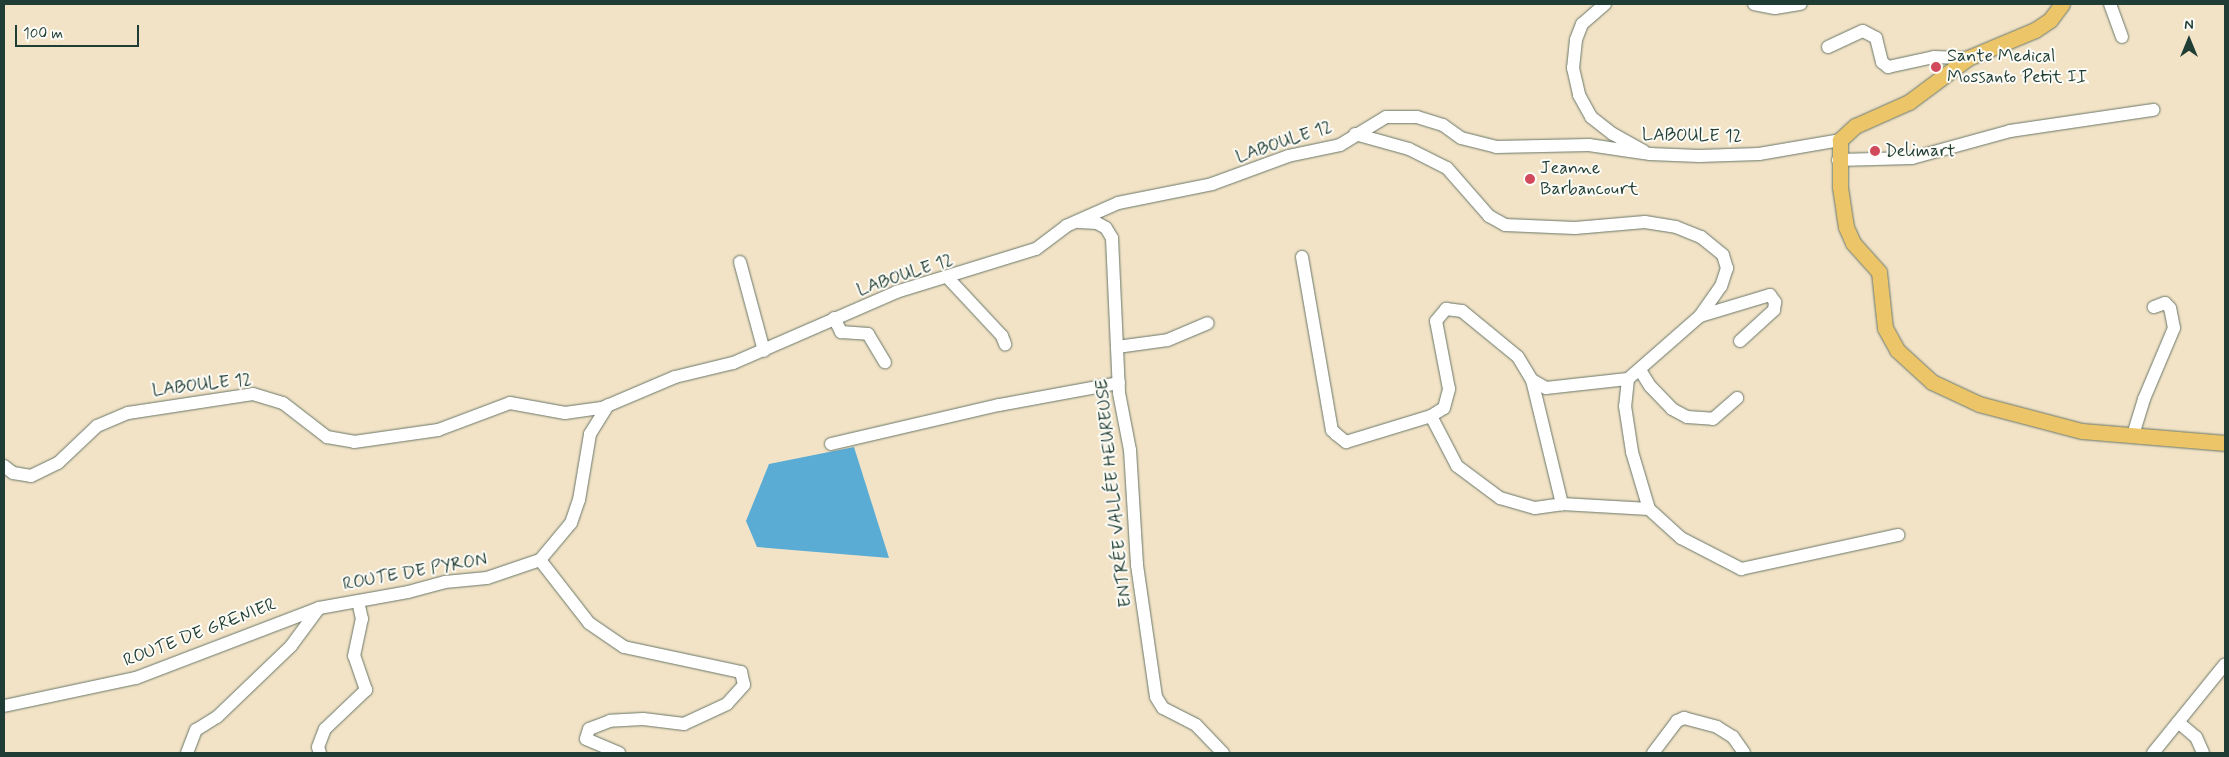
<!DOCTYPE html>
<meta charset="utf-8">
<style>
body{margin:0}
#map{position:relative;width:2229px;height:757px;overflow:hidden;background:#f2e3c7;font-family:Mynerve,sans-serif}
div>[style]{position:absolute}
.water>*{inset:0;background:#5aacd5}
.roads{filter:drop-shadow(0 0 1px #697767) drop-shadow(0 0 1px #697767)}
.minor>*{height:12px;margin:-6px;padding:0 6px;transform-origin:6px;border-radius:6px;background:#fff}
.major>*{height:15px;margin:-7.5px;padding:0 7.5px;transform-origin:7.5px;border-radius:7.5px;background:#edc569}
.dots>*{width:14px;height:14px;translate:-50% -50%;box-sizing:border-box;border:2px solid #fdfcf7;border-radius:50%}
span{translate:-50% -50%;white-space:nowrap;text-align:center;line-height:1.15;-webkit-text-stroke:4px #fdfcf7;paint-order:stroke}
.poi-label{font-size:18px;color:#1f3d34}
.left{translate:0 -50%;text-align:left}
.street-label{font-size:18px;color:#1f3d34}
.frame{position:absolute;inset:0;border:5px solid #1f3d34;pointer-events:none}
.north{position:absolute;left:2164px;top:15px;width:50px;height:50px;-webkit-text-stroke:4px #fdfcf7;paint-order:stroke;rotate:0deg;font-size:14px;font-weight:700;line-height:20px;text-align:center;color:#1f3d34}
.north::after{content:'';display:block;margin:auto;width:18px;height:22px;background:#1f3d34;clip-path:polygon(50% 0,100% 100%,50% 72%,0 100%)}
.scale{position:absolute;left:15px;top:25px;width:124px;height:22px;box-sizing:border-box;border:2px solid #1f3d34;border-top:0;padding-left:6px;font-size:15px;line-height:18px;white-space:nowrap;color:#1f3d34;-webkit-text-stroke:4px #fdfcf7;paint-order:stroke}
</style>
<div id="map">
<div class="water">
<div style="clip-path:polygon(854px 447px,889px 558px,757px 547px,746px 521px,769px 464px)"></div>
</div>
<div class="roads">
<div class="minor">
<div style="left:1605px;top:4px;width:30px;rotate:139deg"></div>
<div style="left:1582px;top:24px;width:17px;rotate:111deg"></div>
<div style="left:1576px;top:40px;width:28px;rotate:96deg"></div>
<div style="left:1573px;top:68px;width:28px;rotate:77deg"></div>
<div style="left:1579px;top:95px;width:25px;rotate:61deg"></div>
<div style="left:1591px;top:117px;width:28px;rotate:38deg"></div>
<div style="left:1613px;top:134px;width:35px;rotate:29deg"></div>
<div style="left:1754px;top:4px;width:21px;rotate:11deg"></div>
<div style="left:1775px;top:8px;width:26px;rotate:-9deg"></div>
<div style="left:2110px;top:4px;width:35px;rotate:70deg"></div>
<div style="left:1828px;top:47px;width:38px;rotate:-25deg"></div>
<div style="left:1863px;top:31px;width:15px;rotate:28deg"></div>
<div style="left:1876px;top:38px;width:25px;rotate:76deg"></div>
<div style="left:1882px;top:62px;width:8px;rotate:40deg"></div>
<div style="left:1888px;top:67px;width:47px;rotate:-12.3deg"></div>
<div style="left:1934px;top:57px;width:34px;rotate:2deg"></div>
<div style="left:1355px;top:134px;width:56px;rotate:15.5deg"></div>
<div style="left:1409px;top:149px;width:42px;rotate:26.6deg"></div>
<div style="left:1447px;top:168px;width:64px;rotate:48.8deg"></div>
<div style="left:1489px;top:216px;width:18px;rotate:29deg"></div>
<div style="left:1505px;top:225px;width:70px;rotate:2.5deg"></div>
<div style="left:1575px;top:228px;width:70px;rotate:-4.9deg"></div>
<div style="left:1645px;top:222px;width:31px;rotate:9deg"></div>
<div style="left:1676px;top:227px;width:27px;rotate:22deg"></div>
<div style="left:1701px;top:237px;width:28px;rotate:39deg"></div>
<div style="left:1723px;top:255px;width:14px;rotate:73deg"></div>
<div style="left:1727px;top:268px;width:19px;rotate:108deg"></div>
<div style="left:1721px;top:286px;width:37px;rotate:125deg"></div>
<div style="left:1838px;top:160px;width:74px;rotate:-1.5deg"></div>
<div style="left:1912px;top:158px;width:102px;rotate:-15.4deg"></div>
<div style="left:2010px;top:131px;width:145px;rotate:-8.4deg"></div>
<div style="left:1079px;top:222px;width:18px;rotate:3deg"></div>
<div style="left:1097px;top:223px;width:10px;rotate:29deg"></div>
<div style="left:1106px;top:228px;width:12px;rotate:59deg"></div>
<div style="left:1112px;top:238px;width:155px;rotate:87.4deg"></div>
<div style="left:1119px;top:393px;width:58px;rotate:79.1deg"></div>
<div style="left:1130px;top:450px;width:115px;rotate:86.5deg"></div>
<div style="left:1137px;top:565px;width:133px;rotate:81.8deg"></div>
<div style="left:1156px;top:697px;width:13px;rotate:58deg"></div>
<div style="left:1163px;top:708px;width:37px;rotate:27deg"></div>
<div style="left:1196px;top:725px;width:39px;rotate:46deg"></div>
<div style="left:1302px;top:257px;width:176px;rotate:80.2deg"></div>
<div style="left:1332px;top:430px;width:6px;rotate:45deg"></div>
<div style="left:1336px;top:434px;width:13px;rotate:39deg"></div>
<div style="left:1346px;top:442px;width:89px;rotate:-17deg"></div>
<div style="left:1431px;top:416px;width:15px;rotate:-32deg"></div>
<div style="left:1444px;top:408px;width:20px;rotate:-75deg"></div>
<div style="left:1449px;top:389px;width:69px;rotate:-100.8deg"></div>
<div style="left:1436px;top:321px;width:16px;rotate:-50deg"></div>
<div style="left:1446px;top:309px;width:16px;rotate:7deg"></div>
<div style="left:1462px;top:311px;width:72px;rotate:39.4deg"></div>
<div style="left:1518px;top:357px;width:27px;rotate:59deg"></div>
<div style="left:1532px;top:380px;width:128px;rotate:76.4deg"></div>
<div style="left:740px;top:262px;width:92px;rotate:74.9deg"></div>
<div style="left:948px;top:278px;width:79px;rotate:47deg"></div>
<div style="left:1002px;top:336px;width:9px;rotate:69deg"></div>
<div style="left:834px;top:318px;width:16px;rotate:63deg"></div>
<div style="left:841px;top:332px;width:27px;rotate:4deg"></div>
<div style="left:868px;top:334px;width:33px;rotate:59deg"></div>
<div style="left:1117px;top:347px;width:51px;rotate:-7.8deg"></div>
<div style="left:1168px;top:340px;width:43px;rotate:-23deg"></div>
<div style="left:1640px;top:370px;width:19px;rotate:58deg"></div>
<div style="left:1650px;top:386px;width:32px;rotate:46deg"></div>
<div style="left:1672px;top:409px;width:17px;rotate:28deg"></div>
<div style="left:1687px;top:417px;width:26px;rotate:4deg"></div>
<div style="left:1713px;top:419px;width:32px;rotate:-41deg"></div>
<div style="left:1628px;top:379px;width:27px;rotate:96deg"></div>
<div style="left:1625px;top:406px;width:47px;rotate:81.3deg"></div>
<div style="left:1632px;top:452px;width:59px;rotate:73.4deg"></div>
<div style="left:1649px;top:509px;width:43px;rotate:42.2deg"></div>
<div style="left:1681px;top:538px;width:68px;rotate:27.3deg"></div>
<div style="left:1741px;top:569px;width:161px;rotate:-12.2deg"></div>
<div style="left:1532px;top:380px;width:16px;rotate:30deg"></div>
<div style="left:1546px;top:388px;width:82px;rotate:-6.3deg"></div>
<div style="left:1628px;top:379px;width:96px;rotate:-41.2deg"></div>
<div style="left:1700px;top:316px;width:73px;rotate:-16.7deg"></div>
<div style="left:1770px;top:295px;width:9px;rotate:54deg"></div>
<div style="left:1775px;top:302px;width:8px;rotate:97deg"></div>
<div style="left:1774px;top:310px;width:46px;rotate:137.6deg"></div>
<div style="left:1431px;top:416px;width:56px;rotate:62.5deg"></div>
<div style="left:1457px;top:466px;width:54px;rotate:36.7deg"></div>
<div style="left:1500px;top:498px;width:36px;rotate:16deg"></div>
<div style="left:1535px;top:508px;width:27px;rotate:-8deg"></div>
<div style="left:1562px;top:504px;width:87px;rotate:3.3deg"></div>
<div style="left:2133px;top:435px;width:38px;rotate:-73deg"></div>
<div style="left:2144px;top:399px;width:77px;rotate:-67.1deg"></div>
<div style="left:2174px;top:328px;width:20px;rotate:-101deg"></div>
<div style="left:2170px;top:308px;width:7px;rotate:-135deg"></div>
<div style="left:2165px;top:303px;width:12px;rotate:160deg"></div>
<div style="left:831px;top:444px;width:172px;rotate:-13.1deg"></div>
<div style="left:999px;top:405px;width:122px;rotate:-10.4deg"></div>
<div style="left:4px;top:466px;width:11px;rotate:38deg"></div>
<div style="left:13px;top:473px;width:18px;rotate:9deg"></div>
<div style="left:31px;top:476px;width:30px;rotate:-26deg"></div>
<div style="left:58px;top:463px;width:54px;rotate:-43.5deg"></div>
<div style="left:97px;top:426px;width:34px;rotate:-23deg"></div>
<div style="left:128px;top:413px;width:126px;rotate:-8.6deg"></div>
<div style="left:253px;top:394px;width:31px;rotate:17deg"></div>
<div style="left:283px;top:403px;width:56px;rotate:37.7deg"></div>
<div style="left:327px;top:437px;width:27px;rotate:10deg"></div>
<div style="left:354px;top:442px;width:85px;rotate:-8.1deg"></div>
<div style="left:438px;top:430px;width:77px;rotate:-20.6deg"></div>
<div style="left:510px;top:403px;width:56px;rotate:10.3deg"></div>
<div style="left:565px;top:413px;width:37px;rotate:-8deg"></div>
<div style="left:602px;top:408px;width:79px;rotate:-23deg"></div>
<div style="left:675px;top:377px;width:60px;rotate:-13.6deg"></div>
<div style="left:733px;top:363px;width:178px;rotate:-23.5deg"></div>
<div style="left:896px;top:292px;width:146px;rotate:-17.1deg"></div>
<div style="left:1036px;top:249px;width:38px;rotate:-37deg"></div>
<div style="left:1066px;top:226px;width:57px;rotate:-23.9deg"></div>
<div style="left:1118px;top:203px;width:96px;rotate:-11.4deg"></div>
<div style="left:1212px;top:184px;width:81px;rotate:-20.2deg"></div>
<div style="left:1288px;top:156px;width:53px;rotate:-11.9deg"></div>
<div style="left:1340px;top:145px;width:54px;rotate:-31.3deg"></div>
<div style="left:1386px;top:117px;width:31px"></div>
<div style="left:1417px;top:117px;width:27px;rotate:17deg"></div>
<div style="left:1443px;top:125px;width:22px;rotate:36deg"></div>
<div style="left:1461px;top:138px;width:36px;rotate:14deg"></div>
<div style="left:1496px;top:147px;width:93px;rotate:-1.2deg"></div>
<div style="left:1589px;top:145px;width:62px;rotate:8.4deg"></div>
<div style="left:1650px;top:154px;width:49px;rotate:2.3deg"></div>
<div style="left:1699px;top:156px;width:60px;rotate:-1.9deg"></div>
<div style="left:1759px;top:154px;width:82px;rotate:-9.8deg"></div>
<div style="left:540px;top:560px;width:80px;rotate:52.1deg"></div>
<div style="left:589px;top:623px;width:42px;rotate:34.4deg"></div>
<div style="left:624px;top:647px;width:120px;rotate:12.1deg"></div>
<div style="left:741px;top:672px;width:13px;rotate:77deg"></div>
<div style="left:744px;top:685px;width:25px;rotate:132deg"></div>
<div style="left:727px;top:704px;width:47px;rotate:155.1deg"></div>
<div style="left:684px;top:724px;width:41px;rotate:-173deg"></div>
<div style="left:643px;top:719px;width:33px;rotate:177deg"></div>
<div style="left:610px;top:721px;width:22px;rotate:159deg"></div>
<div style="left:589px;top:729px;width:10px;rotate:107deg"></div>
<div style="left:586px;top:739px;width:36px;rotate:23deg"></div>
<div style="left:4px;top:706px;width:135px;rotate:-12deg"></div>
<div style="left:136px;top:678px;width:196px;rotate:-20.9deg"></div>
<div style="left:2178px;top:722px;width:23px;rotate:40deg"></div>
<div style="left:2196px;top:737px;width:17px;rotate:66deg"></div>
<div style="left:187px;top:753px;width:25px;rotate:-69deg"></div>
<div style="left:196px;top:730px;width:25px;rotate:-32deg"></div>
<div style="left:217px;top:717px;width:103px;rotate:-43.8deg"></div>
<div style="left:291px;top:646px;width:47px;rotate:-53.6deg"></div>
<div style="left:319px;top:608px;width:90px;rotate:-10.2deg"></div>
<div style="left:408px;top:592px;width:38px;rotate:-15deg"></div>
<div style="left:445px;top:582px;width:42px;rotate:-5.4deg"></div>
<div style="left:487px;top:578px;width:56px;rotate:-18.8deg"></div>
<div style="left:540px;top:560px;width:48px;rotate:-50deg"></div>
<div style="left:571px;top:523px;width:24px;rotate:-71deg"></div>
<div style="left:579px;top:500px;width:67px;rotate:-80.5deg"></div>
<div style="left:590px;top:434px;width:34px;rotate:-58deg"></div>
<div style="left:320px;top:753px;width:6px;rotate:-108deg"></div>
<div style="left:318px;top:747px;width:19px;rotate:-69deg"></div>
<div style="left:325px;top:729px;width:57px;rotate:-43.6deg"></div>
<div style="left:366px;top:690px;width:36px;rotate:-109deg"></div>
<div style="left:354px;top:656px;width:38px;rotate:-78deg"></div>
<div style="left:362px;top:619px;width:18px;rotate:-103deg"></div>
<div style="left:1653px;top:753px;width:40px;rotate:-53deg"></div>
<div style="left:1677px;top:721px;width:8px;rotate:-23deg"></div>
<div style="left:1684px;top:718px;width:34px;rotate:15deg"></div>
<div style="left:1717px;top:727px;width:19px;rotate:32deg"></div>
<div style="left:1733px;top:737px;width:19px;rotate:55deg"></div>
<div style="left:2153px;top:753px;width:114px;rotate:-51deg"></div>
</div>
<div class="major">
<div style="left:2062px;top:4px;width:20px;rotate:127deg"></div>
<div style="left:2050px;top:20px;width:18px;rotate:146deg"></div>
<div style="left:2035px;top:30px;width:73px;rotate:157.3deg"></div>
<div style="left:1968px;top:58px;width:74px;rotate:143.3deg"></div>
<div style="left:1909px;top:102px;width:59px;rotate:156deg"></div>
<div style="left:1855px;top:126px;width:21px;rotate:137deg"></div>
<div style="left:1840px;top:140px;width:47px;rotate:90deg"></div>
<div style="left:1840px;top:187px;width:40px;rotate:81.5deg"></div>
<div style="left:1846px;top:227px;width:17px;rotate:66deg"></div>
<div style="left:1853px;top:243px;width:39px;rotate:48deg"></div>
<div style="left:1879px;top:272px;width:56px;rotate:83.9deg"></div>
<div style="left:1885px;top:328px;width:25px;rotate:61deg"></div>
<div style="left:1897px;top:350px;width:47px;rotate:42.4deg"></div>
<div style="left:1932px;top:382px;width:52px;rotate:25.1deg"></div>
<div style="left:1979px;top:404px;width:106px;rotate:14.7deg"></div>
<div style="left:2082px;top:431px;width:144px;rotate:4.8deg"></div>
</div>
</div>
<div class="dots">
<div style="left:1936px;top:67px;background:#d1495b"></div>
<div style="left:1875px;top:151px;background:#d1495b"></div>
<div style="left:1530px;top:179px;background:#d1495b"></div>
</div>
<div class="poi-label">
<span class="left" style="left:1947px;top:67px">Sante Medical<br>Mossanto Petit II</span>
<span class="left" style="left:1885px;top:151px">Delimart</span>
<span class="left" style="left:1540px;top:179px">Jeanne<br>Barbancourt</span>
</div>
<div class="street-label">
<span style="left:1692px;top:136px;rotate:1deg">LABOULE 12</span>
<span style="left:1284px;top:142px;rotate:-18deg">LABOULE 12</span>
<span style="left:905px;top:275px;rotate:-18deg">LABOULE 12</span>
<span style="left:202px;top:385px;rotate:-6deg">LABOULE 12</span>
<span style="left:1114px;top:493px;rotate:-96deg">ENTRÉE VALLÉE HEUREUSE</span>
<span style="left:415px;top:572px;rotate:-10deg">ROUTE DE PYRON</span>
<span style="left:200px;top:633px;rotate:-21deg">ROUTE DE GRENIER</span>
</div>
<div class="frame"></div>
<div class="north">N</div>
<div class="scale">100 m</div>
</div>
